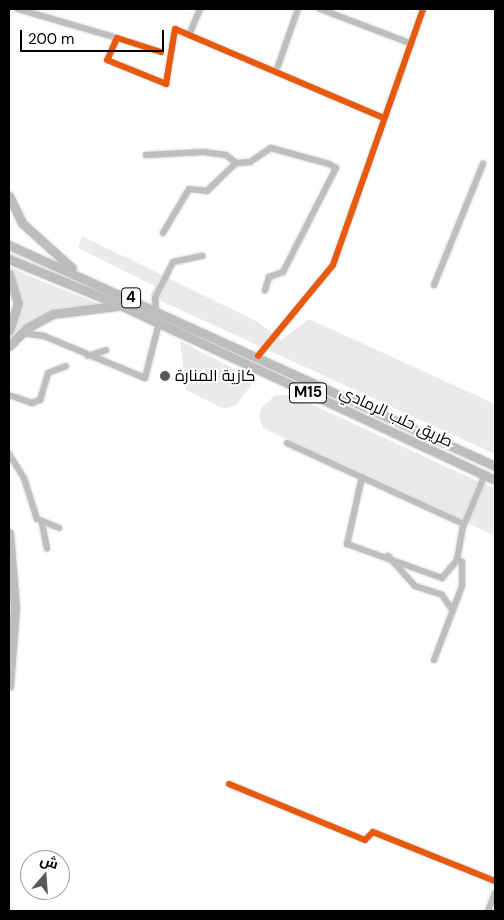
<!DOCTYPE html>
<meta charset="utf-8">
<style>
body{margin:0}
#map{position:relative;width:504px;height:920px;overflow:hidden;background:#fff;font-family:"DM Sans",Cairo,sans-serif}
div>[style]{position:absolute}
.green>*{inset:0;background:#eaeaea}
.roads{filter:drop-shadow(0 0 1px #dbdbdb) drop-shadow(0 0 1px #dbdbdb)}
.minor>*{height:6px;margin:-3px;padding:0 3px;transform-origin:3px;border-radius:3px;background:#bebebe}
.highway>*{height:9px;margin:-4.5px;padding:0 4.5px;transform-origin:4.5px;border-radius:4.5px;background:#bdbdbd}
.cycleway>*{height:6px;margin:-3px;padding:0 3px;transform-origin:3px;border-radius:3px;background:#e8590c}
.dots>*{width:14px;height:14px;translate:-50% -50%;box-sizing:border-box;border:2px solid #fff;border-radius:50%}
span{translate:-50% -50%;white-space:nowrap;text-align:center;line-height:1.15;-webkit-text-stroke:4px #fff;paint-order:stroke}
.shield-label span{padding:1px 4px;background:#fff;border:1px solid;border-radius:4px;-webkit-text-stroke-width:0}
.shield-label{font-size:15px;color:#000;font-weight:700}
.poi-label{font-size:16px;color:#000}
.left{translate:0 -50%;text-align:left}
.street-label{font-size:16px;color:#000}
.frame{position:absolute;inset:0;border:10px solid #000;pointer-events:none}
.north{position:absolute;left:20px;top:850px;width:50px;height:50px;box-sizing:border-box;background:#fff;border:1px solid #999;border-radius:50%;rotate:18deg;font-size:14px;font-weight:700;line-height:20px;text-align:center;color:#000}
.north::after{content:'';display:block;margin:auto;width:18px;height:22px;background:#595959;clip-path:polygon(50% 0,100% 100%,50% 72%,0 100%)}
.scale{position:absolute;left:20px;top:30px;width:144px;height:22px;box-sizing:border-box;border:2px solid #000;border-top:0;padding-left:6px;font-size:15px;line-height:18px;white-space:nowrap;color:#000;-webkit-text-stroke:4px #fff;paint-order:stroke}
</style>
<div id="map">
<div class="green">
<div style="clip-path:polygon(82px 236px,258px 322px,281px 340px,309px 319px,495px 404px,495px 454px,150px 296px,155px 286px,78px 248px)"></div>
<div style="clip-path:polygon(9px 266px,29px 276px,99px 304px,43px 315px,9px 342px,23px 300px)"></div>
<div style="clip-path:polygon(180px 341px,250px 377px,253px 383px,236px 405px,224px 409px,186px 390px)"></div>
<div style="clip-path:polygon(276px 395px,292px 395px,479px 482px,462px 519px,263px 428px,259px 415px,263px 406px)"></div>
<div style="clip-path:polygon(486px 484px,495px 489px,495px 536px,466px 522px)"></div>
</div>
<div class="roads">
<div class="minor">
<div style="left:18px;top:9px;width:103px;rotate:16.3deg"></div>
<div style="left:320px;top:9px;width:98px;rotate:20.8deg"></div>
<div style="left:189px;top:35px;width:28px;rotate:-67deg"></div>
<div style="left:161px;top:52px;width:46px;rotate:-162.3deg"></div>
<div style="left:117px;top:38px;width:24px;rotate:114deg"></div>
<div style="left:107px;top:60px;width:64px;rotate:22.1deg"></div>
<div style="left:166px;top:84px;width:56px;rotate:-80.7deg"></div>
<div style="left:175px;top:29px;width:227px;rotate:23.1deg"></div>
<div style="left:278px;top:66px;width:60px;rotate:-70.7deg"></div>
<div style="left:146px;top:155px;width:58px;rotate:-3deg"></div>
<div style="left:204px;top:152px;width:22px;rotate:8deg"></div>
<div style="left:226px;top:155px;width:13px;rotate:39deg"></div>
<div style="left:163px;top:233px;width:51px;rotate:-59.4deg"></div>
<div style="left:189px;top:189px;width:18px;rotate:6deg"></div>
<div style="left:207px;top:191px;width:40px;rotate:-44deg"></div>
<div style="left:236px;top:163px;width:14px;rotate:-4deg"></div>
<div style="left:250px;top:162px;width:25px;rotate:-34deg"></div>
<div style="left:271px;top:148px;width:60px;rotate:15.4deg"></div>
<div style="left:329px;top:164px;width:8px;rotate:30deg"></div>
<div style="left:336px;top:168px;width:117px;rotate:117deg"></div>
<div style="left:283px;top:272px;width:15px;rotate:160deg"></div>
<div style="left:269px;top:277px;width:14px;rotate:107deg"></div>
<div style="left:434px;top:285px;width:131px;rotate:-68deg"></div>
<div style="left:156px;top:309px;width:11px;rotate:-95deg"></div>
<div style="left:155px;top:298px;width:40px;rotate:-63.4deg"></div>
<div style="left:173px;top:262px;width:30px;rotate:-12deg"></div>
<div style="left:22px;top:333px;width:22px;rotate:8deg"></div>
<div style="left:44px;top:336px;width:109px;rotate:22.6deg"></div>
<div style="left:145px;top:378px;width:57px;rotate:-75.7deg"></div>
<div style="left:88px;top:356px;width:19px;rotate:-18deg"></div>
<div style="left:258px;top:356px;width:118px;rotate:-50.5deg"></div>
<div style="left:333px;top:265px;width:271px;rotate:-70.6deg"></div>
<div style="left:9px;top:395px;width:24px;rotate:19deg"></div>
<div style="left:32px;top:403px;width:9px;rotate:-21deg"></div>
<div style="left:40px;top:400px;width:28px;rotate:-73deg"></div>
<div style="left:48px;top:373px;width:19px;rotate:-21deg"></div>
<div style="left:287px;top:443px;width:195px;rotate:24.6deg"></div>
<div style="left:9px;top:454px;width:28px;rotate:58deg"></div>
<div style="left:24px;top:478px;width:43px;rotate:72.4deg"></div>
<div style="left:37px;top:519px;width:24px;rotate:22deg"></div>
<div style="left:362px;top:477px;width:69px;rotate:102.6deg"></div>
<div style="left:347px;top:544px;width:101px;rotate:19.7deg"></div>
<div style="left:442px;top:578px;width:23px;rotate:-50deg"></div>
<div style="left:42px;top:523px;width:26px;rotate:79deg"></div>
<div style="left:388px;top:556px;width:40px;rotate:48deg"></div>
<div style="left:415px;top:586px;width:28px;rotate:18deg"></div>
<div style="left:442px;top:595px;width:16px;rotate:55deg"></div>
<div style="left:434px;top:660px;width:79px;rotate:-69.3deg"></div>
<div style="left:462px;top:586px;width:24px;rotate:-90deg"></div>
<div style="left:462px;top:562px;width:5px;rotate:-158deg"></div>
<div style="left:457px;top:560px;width:34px;rotate:-80deg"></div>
<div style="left:463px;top:527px;width:56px;rotate:-67.1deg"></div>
<div style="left:229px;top:784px;width:147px;rotate:22.4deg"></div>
<div style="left:365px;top:840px;width:11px;rotate:-45deg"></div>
<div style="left:373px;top:832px;width:131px;rotate:21.9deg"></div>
<div style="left:488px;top:911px;width:19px;rotate:-69deg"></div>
</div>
<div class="highway">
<div style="left:9px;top:196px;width:30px;rotate:64deg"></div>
<div style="left:22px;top:223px;width:67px;rotate:42deg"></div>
<div style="left:9px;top:245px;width:534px;rotate:24.45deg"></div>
<div style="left:9px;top:259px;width:120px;rotate:22.5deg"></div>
<div style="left:120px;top:305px;width:414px;rotate:25deg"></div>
<div style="left:9px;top:274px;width:30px;rotate:73deg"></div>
<div style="left:18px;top:303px;width:29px;rotate:108deg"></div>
<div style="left:9px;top:346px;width:25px;rotate:-45deg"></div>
<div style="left:27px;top:328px;width:29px;rotate:-29deg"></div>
<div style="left:52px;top:314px;width:65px;rotate:-7deg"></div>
<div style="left:9px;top:533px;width:75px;rotate:85.4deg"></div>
<div style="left:15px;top:608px;width:78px;rotate:94.4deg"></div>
</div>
</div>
<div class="cycleway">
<div style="left:161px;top:52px;width:46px;rotate:-162.3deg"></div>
<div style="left:117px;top:38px;width:24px;rotate:114deg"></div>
<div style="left:107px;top:60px;width:64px;rotate:22.1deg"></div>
<div style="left:166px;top:84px;width:56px;rotate:-80.7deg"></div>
<div style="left:175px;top:29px;width:227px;rotate:23.1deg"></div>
<div style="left:258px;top:356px;width:118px;rotate:-50.5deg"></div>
<div style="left:333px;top:265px;width:271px;rotate:-70.6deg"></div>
<div style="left:229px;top:784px;width:147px;rotate:22.4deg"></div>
<div style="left:365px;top:840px;width:11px;rotate:-45deg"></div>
<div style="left:373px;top:832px;width:131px;rotate:21.9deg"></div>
</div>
<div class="dots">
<div style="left:165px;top:376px;background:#595959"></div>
</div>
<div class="shield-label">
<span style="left:131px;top:298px">4</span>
<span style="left:308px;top:393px">M15</span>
</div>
<div class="poi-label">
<span class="left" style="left:175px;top:376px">كازية المنارة</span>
</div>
<div class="street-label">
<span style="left:396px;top:417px;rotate:25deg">طريق حلب الرمادي</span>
</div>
<div class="frame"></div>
<div class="north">ش</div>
<div class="scale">200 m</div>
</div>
